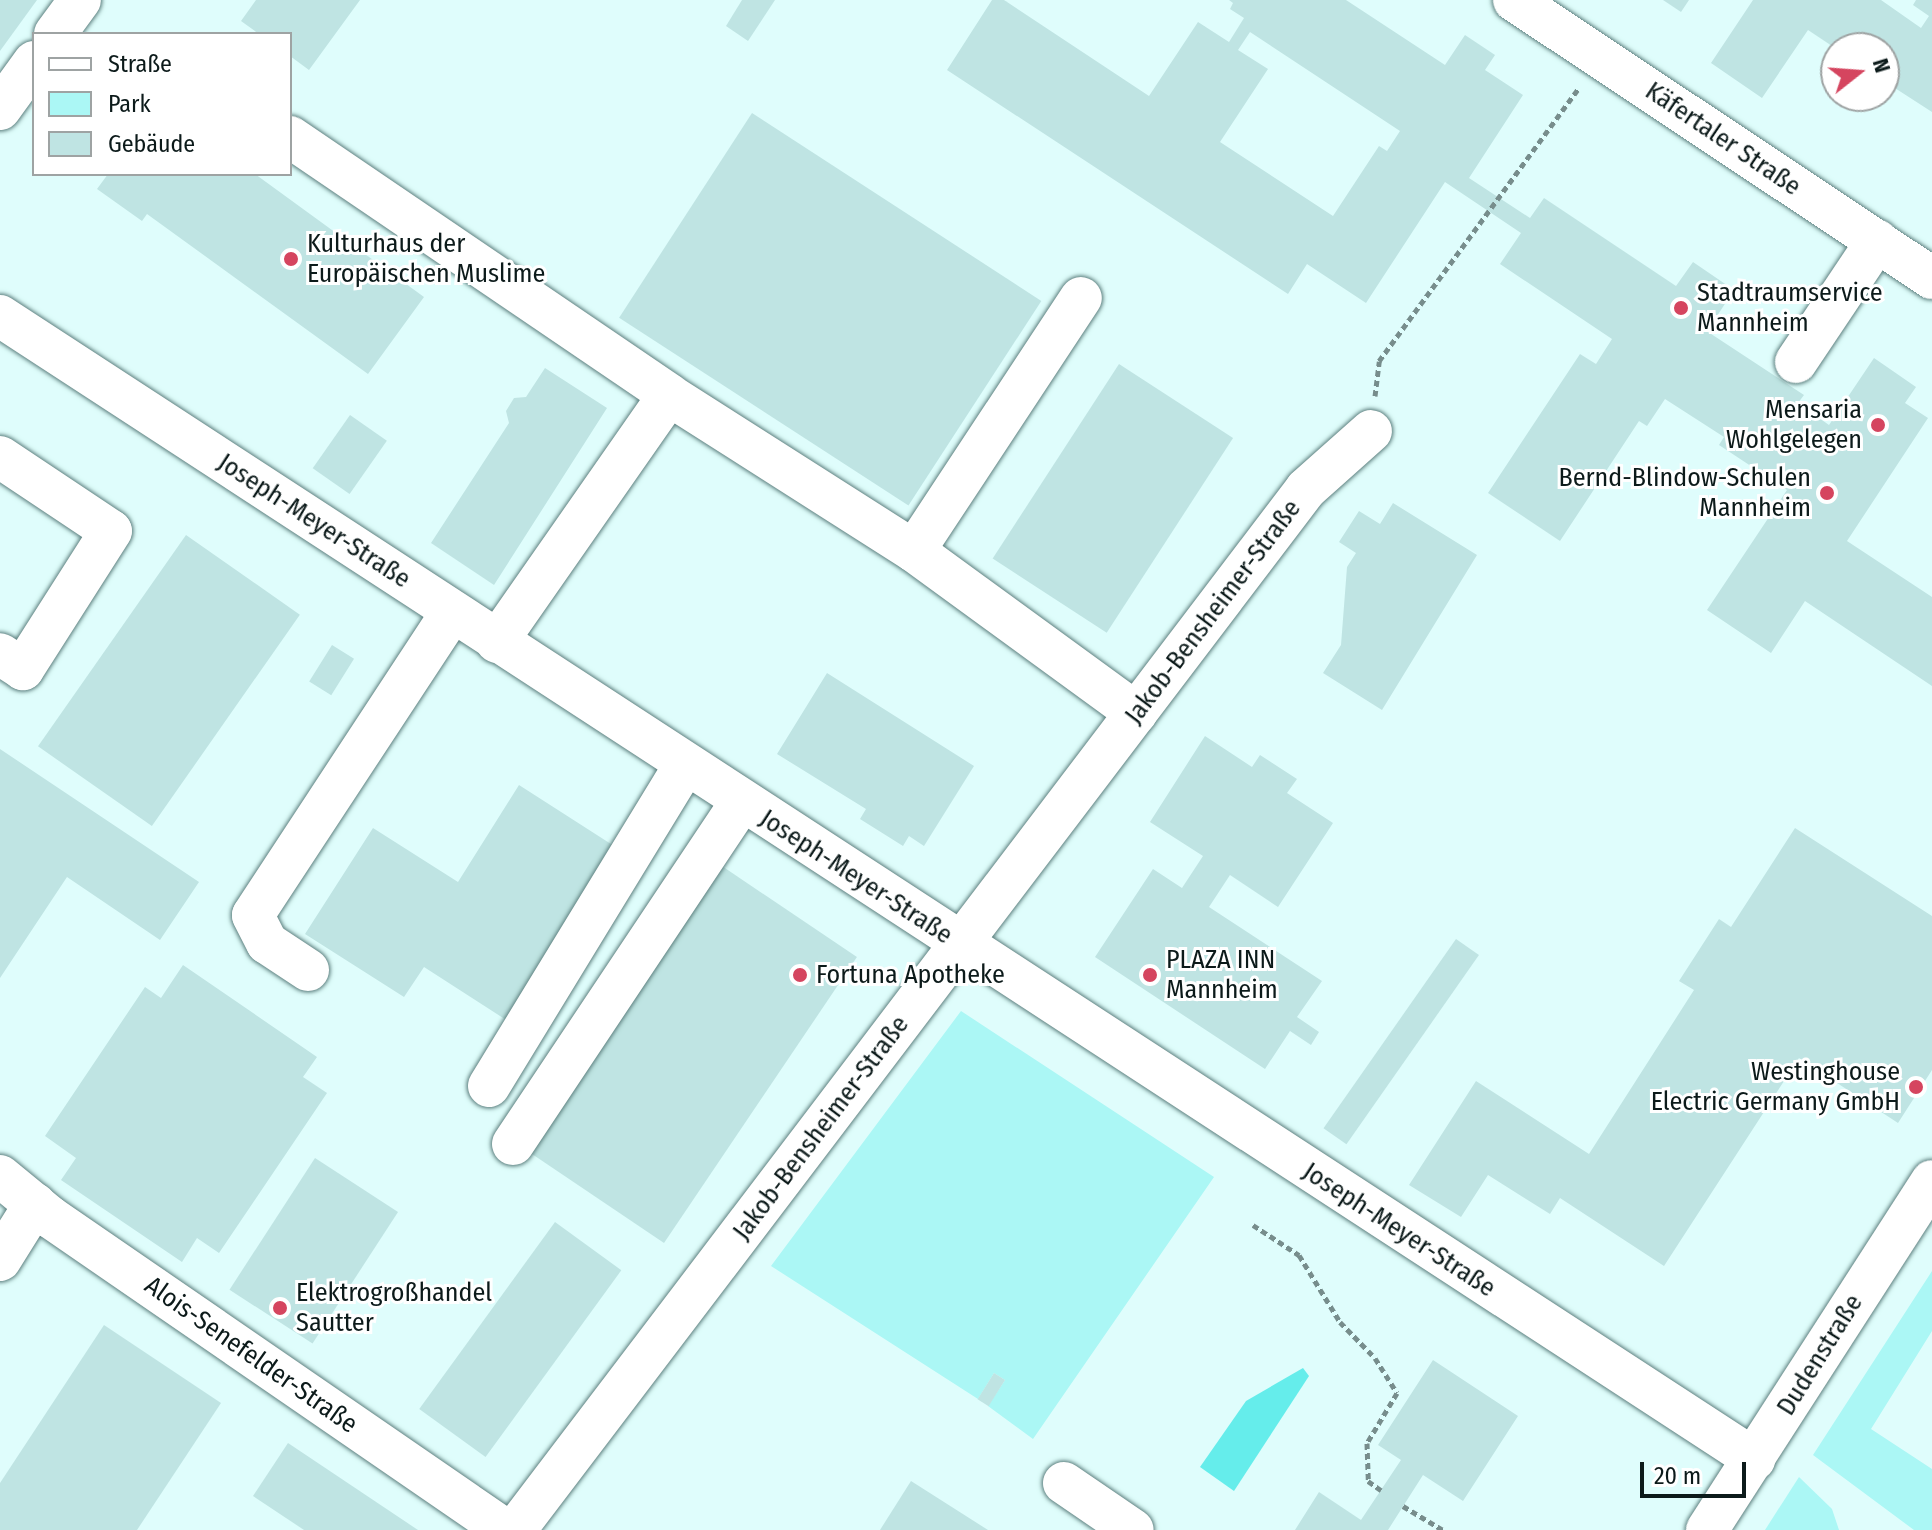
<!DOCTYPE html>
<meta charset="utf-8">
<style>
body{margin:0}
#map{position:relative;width:1932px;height:1530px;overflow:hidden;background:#dffdfc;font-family:"Fira Sans Condensed",sans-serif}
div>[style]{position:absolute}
.green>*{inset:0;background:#abf7f5}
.water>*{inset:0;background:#65edeb}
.building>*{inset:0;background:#bfe4e3;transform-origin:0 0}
.path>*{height:5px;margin-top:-2.5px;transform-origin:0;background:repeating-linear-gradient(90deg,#778d8c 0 6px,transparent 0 10px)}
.roads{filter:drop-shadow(0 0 2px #5d807f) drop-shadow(0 0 2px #5d807f)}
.minor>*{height:42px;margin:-21px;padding:0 21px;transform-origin:21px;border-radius:21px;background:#fff}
.dots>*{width:22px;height:22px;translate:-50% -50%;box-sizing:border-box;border:4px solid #fff;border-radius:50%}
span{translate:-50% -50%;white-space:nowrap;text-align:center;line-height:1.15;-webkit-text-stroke:6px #fff;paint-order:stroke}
.street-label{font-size:26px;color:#0c1a1a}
.poi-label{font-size:26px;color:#0c1a1a}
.left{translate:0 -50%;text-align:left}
.right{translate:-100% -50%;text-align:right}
.legend{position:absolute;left:32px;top:32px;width:260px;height:144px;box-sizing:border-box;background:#fff;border:2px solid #9ea3a3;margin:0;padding:10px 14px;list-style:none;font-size:24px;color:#0c1a1a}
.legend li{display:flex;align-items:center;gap:16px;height:40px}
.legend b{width:40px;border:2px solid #9ea3a3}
.north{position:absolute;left:1820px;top:32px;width:80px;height:80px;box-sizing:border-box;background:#fff;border:2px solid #9ea3a3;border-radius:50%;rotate:73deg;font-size:22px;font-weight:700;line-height:32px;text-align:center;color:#0c1a1a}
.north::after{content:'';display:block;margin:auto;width:28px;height:36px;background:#d5455f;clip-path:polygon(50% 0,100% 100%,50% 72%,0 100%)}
.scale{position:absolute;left:1640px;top:1462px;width:106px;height:36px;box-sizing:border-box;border:4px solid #0c1a1a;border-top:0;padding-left:10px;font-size:24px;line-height:28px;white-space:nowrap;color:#0c1a1a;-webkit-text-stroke:6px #fff;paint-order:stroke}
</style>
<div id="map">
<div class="green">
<div style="clip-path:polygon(961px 1011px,1214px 1177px,1033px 1439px,988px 1406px,1005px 1380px,994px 1373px,978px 1399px,771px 1266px)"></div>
<div style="clip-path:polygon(1932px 1271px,1932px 1331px,1871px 1429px,1932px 1469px,1932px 1530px,1914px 1530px,1813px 1455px)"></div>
<div style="clip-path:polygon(1799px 1477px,1832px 1509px,1839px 1530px,1765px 1530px)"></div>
</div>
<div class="water">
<div style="clip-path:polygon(1303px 1368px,1309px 1376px,1234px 1491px,1200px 1467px,1246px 1401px)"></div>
</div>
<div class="building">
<div style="clip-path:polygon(0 0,37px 0,0 51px)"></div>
<div style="clip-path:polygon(256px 0,360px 0,309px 70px,290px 56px,290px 34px,259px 34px,241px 21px)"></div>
<div style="clip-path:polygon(742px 0,775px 0,748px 41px,726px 26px)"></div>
<div style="clip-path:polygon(evenodd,992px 0,1004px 0,1149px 96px,1198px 22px,1229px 42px,1244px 18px,1230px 9px,1233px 3px,1229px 0,1346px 0,1445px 65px,1465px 35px,1495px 55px,1485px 70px,1523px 95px,1469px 178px,1530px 218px,1544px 198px,1676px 286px,1693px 262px,1734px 290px,1717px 316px,1709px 310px,1699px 326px,1804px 395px,1798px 403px,1829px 425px,1874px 358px,1916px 387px,1905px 403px,1928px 418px,1847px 541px,1932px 597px,1932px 686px,1805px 601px,1771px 653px,1707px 610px,1787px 490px,1719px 445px,1724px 437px,1665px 399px,1647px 426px,1639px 421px,1560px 541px,1488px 493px,1580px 354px,1596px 364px,1612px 339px,1500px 264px,1521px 233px,1445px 182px,1366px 303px,1307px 264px,1288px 294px,947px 70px,992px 0,1250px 32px,1400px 131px,1387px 151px,1379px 146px,1333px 216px,1220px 142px,1268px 69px,1238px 50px,1250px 32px)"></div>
<div style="clip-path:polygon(1663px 0,1689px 0,1681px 12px)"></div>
<div style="clip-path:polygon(1753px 0,1881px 0,1921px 28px,1929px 16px,1913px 5px,1916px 0,1932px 0,1932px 112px,1884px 81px,1884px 48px,1835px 48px,1808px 30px,1762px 98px,1711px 63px)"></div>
<div style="left:752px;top:113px;width:345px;height:244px;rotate:33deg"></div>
<div style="clip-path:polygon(108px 174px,255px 174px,424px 297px,368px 374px,147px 214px,142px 221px,97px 189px)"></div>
<div style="left:1119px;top:364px;width:136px;height:232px;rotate:33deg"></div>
<div style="clip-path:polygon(545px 368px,607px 408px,494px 585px,431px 543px,509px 423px,506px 411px,514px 398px,526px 397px)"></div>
<div style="left:350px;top:415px;width:45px;height:65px;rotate:35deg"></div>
<div style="clip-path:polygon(1393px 503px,1477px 555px,1382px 710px,1323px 673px,1341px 645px,1347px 567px,1356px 553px,1339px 542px,1359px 511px,1380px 524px)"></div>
<div style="left:186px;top:535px;width:139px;height:258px;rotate:35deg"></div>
<div style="left:332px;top:645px;width:26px;height:43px;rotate:32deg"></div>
<div style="clip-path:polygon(827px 673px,974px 766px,924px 846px,909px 836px,903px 846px,860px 819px,866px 809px,777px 754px)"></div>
<div style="clip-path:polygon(1205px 736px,1252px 767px,1260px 755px,1297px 779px,1287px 793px,1333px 823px,1278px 907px,1230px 875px,1209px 907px,1322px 981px,1297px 1017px,1319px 1032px,1311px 1045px,1290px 1031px,1265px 1069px,1095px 957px,1153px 869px,1182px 888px,1203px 856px,1150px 822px)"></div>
<div style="clip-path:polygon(0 749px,199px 882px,160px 940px,67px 877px,0 978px)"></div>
<div style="clip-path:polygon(519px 785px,625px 853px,514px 1025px,424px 967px,404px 997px,305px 934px,373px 828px,458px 882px)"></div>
<div style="clip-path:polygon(1795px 828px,1932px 916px,1932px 1070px,1898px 1123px,1799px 1058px,1664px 1266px,1560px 1198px,1550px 1214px,1488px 1175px,1461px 1217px,1409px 1185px,1476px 1081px,1589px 1154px,1694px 990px,1679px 981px,1719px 919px,1731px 927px)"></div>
<div style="left:716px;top:862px;width:170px;height:345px;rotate:34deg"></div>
<div style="left:1456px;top:939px;width:28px;height:231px;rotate:35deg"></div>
<div style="clip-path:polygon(183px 965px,317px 1057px,303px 1077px,327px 1093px,219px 1253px,197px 1238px,182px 1262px,61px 1180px,76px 1158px,45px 1136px,145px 987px,161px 998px)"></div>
<div style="left:315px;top:1158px;width:99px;height:157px;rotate:33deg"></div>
<div style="left:555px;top:1222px;width:82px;height:231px;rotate:36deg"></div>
<div style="clip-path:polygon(104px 1325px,221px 1403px,137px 1530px,0 1530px,0 1483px)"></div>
<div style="clip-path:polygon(1433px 1360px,1518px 1416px,1463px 1501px,1423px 1475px,1388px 1530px,1295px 1530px,1319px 1492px,1361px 1520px,1401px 1460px,1378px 1445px)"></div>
<div style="left:994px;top:1373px;width:13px;height:31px;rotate:32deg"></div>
<div style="clip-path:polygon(288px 1443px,418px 1530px,304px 1530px,253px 1496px)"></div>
<div style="clip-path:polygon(911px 1481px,988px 1530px,880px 1530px)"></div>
</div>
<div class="path">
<div style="left:1375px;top:396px;width:35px;rotate:-83deg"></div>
<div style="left:1379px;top:361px;width:338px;rotate:-53.8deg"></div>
<div style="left:1253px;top:1225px;width:55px;rotate:33.1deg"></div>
<div style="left:1299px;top:1255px;width:79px;rotate:58.5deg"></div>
<div style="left:1340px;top:1322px;width:50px;rotate:45.8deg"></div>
<div style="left:1375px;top:1358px;width:41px;rotate:57.8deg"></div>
<div style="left:1397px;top:1393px;width:58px;rotate:121deg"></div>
<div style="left:1367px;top:1443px;width:38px;rotate:88deg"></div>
<div style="left:1368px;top:1481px;width:16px;rotate:35deg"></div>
<div style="left:1403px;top:1506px;width:47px;rotate:31deg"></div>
</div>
<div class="roads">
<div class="minor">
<div style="left:1514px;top:0;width:502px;rotate:33.63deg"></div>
<div style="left:55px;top:34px;width:42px;rotate:-53.7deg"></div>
<div style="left:0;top:109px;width:58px;rotate:-54.1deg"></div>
<div style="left:290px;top:137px;width:458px;rotate:34.2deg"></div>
<div style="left:669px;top:395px;width:301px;rotate:124.9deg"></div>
<div style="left:0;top:316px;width:2094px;rotate:33.09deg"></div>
<div style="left:1796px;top:362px;width:146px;rotate:-56.2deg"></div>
<div style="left:669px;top:395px;width:290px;rotate:32.5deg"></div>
<div style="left:914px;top:551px;width:303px;rotate:-56.6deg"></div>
<div style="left:0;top:457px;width:133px;rotate:33.7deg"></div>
<div style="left:111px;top:531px;width:164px;rotate:122.5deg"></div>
<div style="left:23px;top:669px;width:27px;rotate:-147deg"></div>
<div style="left:914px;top:551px;width:275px;rotate:36.1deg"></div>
<div style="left:308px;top:970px;width:49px;rotate:-146.6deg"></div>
<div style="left:267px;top:943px;width:31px;rotate:-117deg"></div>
<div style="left:253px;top:915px;width:363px;rotate:-56.7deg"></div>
<div style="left:489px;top:1086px;width:376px;rotate:-58.6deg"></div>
<div style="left:513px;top:1144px;width:411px;rotate:-56.3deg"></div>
<div style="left:0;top:1176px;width:65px;rotate:39.4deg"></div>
<div style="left:50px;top:1217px;width:552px;rotate:34.52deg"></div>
<div style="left:0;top:1260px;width:66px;rotate:-58deg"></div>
<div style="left:1064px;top:1483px;width:83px;rotate:34.3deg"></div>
<div style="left:515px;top:1530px;width:1307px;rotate:-52.77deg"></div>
<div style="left:1306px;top:489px;width:87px;rotate:-41.7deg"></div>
<div style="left:1707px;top:1530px;width:415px;rotate:-57.2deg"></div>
</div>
</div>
<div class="dots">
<div style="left:291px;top:259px;background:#d5455f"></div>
<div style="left:1681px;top:308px;background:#d5455f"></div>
<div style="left:1878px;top:425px;background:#d5455f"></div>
<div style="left:1827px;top:493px;background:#d5455f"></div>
<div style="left:800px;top:975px;background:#d5455f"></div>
<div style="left:1150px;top:975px;background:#d5455f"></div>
<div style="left:1916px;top:1087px;background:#d5455f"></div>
<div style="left:280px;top:1308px;background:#d5455f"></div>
</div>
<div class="street-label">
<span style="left:1723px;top:139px;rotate:34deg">Käfertaler Straße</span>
<span style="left:314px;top:521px;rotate:33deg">Joseph-Meyer-Straße</span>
<span style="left:1213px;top:612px;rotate:-53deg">Jakob-Bensheimer-Straße</span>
<span style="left:856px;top:877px;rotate:33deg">Joseph-Meyer-Straße</span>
<span style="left:821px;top:1128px;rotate:-53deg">Jakob-Bensheimer-Straße</span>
<span style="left:1399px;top:1230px;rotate:33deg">Joseph-Meyer-Straße</span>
<span style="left:251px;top:1355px;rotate:35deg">Alois-Senefelder-Straße</span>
<span style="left:1820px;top:1355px;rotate:-58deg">Dudenstraße</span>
</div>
<div class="poi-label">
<span class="left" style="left:307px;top:259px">Kulturhaus der<br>Europäischen Muslime</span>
<span class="left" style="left:1697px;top:308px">Stadtraumservice<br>Mannheim</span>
<span class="right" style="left:1862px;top:425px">Mensaria<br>Wohlgelegen</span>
<span class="right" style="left:1811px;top:493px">Bernd-Blindow-Schulen<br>Mannheim</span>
<span class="left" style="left:1166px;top:975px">PLAZA INN<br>Mannheim</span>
<span class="left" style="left:816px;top:975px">Fortuna Apotheke</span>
<span class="right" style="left:1900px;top:1087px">Westinghouse<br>Electric Germany GmbH</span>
<span class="left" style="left:296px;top:1308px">Elektrogroßhandel<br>Sautter</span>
</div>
<ul class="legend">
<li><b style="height:10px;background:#fff"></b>Straße</li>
<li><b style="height:22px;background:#abf7f5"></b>Park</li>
<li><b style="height:22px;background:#bfe4e3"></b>Gebäude</li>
</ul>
<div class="north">N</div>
<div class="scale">20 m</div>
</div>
